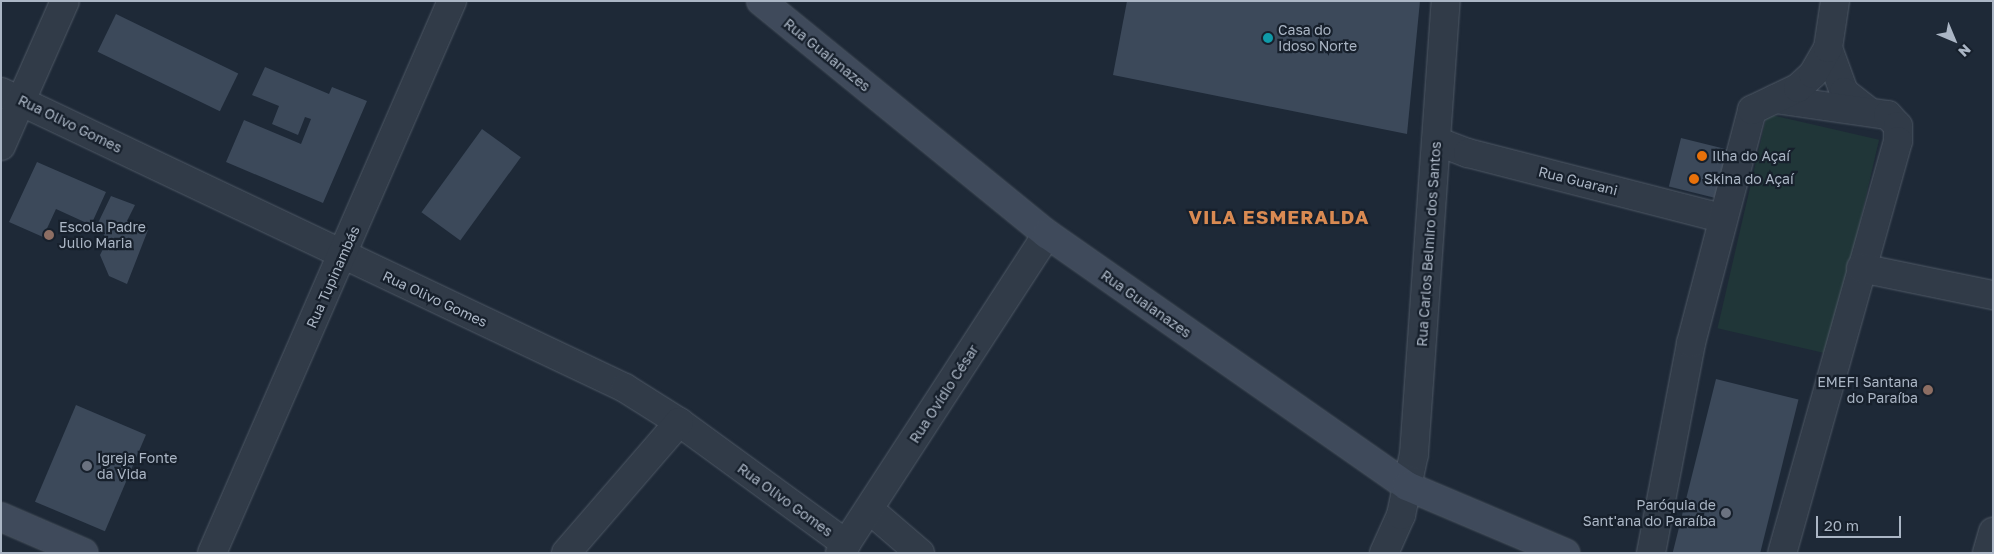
<!DOCTYPE html>
<meta charset="utf-8">
<style>
body{margin:0}
#map{position:relative;width:1994px;height:554px;overflow:hidden;background:#1e2937;font-family:"Golos Text",sans-serif}
div>[style]{position:absolute}
.green>*{inset:0;background:#203638;transform-origin:0 0}
.building>*{inset:0;background:#3c495a;transform-origin:0 0}
.roads{filter:drop-shadow(0 0 1px #4f5966) drop-shadow(0 0 1px #4f5966)}
.street>*{height:28px;margin:-14px;padding:0 14px;transform-origin:14px;border-radius:14px;background:#313b48}
.secondary>*{height:28px;margin:-14px;padding:0 14px;transform-origin:14px;border-radius:14px;background:#3f4a5b}
.dots>*{width:14px;height:14px;translate:-50% -50%;box-sizing:border-box;border:2px solid #17202c;border-radius:50%}
span{translate:-50% -50%;white-space:nowrap;text-align:center;line-height:1.15;-webkit-text-stroke:4.5px #17202c;paint-order:stroke}
.poi-label{font-size:14px;color:#abb6c5}
.left{translate:0 -50%;text-align:left}
.right{translate:-100% -50%;text-align:right}
.street-label{font-size:14px;color:#abb6c5}
.district-label{font-size:19px;color:#d98a52;font-weight:700;letter-spacing:1px}
.frame{position:absolute;inset:0;border:2px solid #abb6c5;pointer-events:none}
.north{position:absolute;left:1929px;top:15px;width:50px;height:50px;-webkit-text-stroke:4px #17202c;paint-order:stroke;rotate:135deg;font-size:14px;font-weight:700;line-height:20px;text-align:center;color:#abb6c5}
.north::after{content:'';display:block;margin:auto;width:18px;height:22px;background:#abb6c5;clip-path:polygon(50% 0,100% 100%,50% 72%,0 100%)}
.scale{position:absolute;left:1816px;top:516px;width:85px;height:22px;box-sizing:border-box;border:2px solid #abb6c5;border-top:0;padding-left:6px;font-size:15px;line-height:18px;white-space:nowrap;color:#abb6c5;-webkit-text-stroke:4px #17202c;paint-order:stroke}
</style>
<div id="map">
<div class="green">
<div style="left:1767px;top:114px;width:115px;height:220px;rotate:13deg"></div>
</div>
<div class="building">
<div style="clip-path:polygon(1127px 1px,1420px 1px,1407px 134px,1113px 75px)"></div>
<div style="left:116px;top:14px;width:136px;height:42px;rotate:26deg"></div>
<div style="clip-path:polygon(265px 67px,329px 94px,332px 87px,367px 101px,323px 203px,226px 162px,244px 120px,301px 144px,311px 119px,305px 117px,298px 135px,272px 124px,279px 106px,252px 95px)"></div>
<div style="left:482px;top:129px;width:48px;height:103px;rotate:36deg"></div>
<div style="left:1681px;top:138px;width:49px;height:50px;rotate:14deg"></div>
<div style="clip-path:polygon(37px 162px,106px 192px,91px 225px,56px 209px,43px 237px,9px 222px)"></div>
<div style="clip-path:polygon(111px 196px,135px 205px,127px 221px,148px 230px,127px 284px,109px 276px,100px 255px,107px 241px,98px 223px)"></div>
<div style="left:1716px;top:379px;width:85px;height:179px;rotate:14deg"></div>
<div style="left:76px;top:405px;width:76px;height:105px;rotate:23deg"></div>
</div>
<div class="roads">
<div class="street">
<div style="left:1828px;top:48px;width:47px;rotate:70deg"></div>
<div style="left:1844px;top:92px;width:28px;rotate:38deg"></div>
<div style="left:1px;top:92px;width:691px;rotate:25.38deg"></div>
<div style="left:625px;top:388px;width:64px;rotate:32.2deg"></div>
<div style="left:679px;top:422px;width:207px;rotate:36.1deg"></div>
<div style="left:1775px;top:99px;width:114px;rotate:8.1deg"></div>
<div style="left:1888px;top:115px;width:15px;rotate:48deg"></div>
<div style="left:1898px;top:126px;width:15px;rotate:90deg"></div>
<div style="left:1898px;top:141px;width:428px;rotate:105.7deg"></div>
<div style="left:1436px;top:141px;width:34px;rotate:21deg"></div>
<div style="left:1468px;top:153px;width:262px;rotate:14.4deg"></div>
<div style="left:1px;top:146px;width:158px;rotate:-66.2deg"></div>
<div style="left:1861px;top:268px;width:135px;rotate:11.6deg"></div>
<div style="left:870px;top:510px;width:66px;rotate:40.7deg"></div>
<div style="left:212px;top:553px;width:602px;rotate:-66.5deg"></div>
<div style="left:566px;top:553px;width:173px;rotate:-49.2deg"></div>
<div style="left:840px;top:553px;width:380px;rotate:-57deg"></div>
<div style="left:1384px;top:553px;width:42px;rotate:-65.9deg"></div>
<div style="left:1401px;top:515px;width:62px;rotate:-78deg"></div>
<div style="left:1414px;top:454px;width:454px;rotate:-86deg"></div>
<div style="left:1651px;top:553px;width:214px;rotate:-79.2deg"></div>
<div style="left:1691px;top:343px;width:241px;rotate:-75.3deg"></div>
<div style="left:1752px;top:110px;width:51px;rotate:-25.6deg"></div>
<div style="left:1798px;top:88px;width:21px;rotate:-43deg"></div>
<div style="left:1813px;top:74px;width:30px;rotate:-60deg"></div>
<div style="left:1828px;top:48px;width:48px;rotate:-81.5deg"></div>
<div style="left:1987px;top:553px;width:22px;rotate:-74deg"></div>
</div>
<div class="secondary">
<div style="left:761px;top:1px;width:369px;rotate:39.2deg"></div>
<div style="left:1047px;top:234px;width:439px;rotate:35deg"></div>
<div style="left:1407px;top:486px;width:172px;rotate:23deg"></div>
<div style="left:1px;top:517px;width:90px;rotate:23.4deg"></div>
</div>
</div>
<div class="dots">
<div style="left:1268px;top:38px;background:#0f9aa8"></div>
<div style="left:1702px;top:156px;background:#e8710a"></div>
<div style="left:1694px;top:179px;background:#e8710a"></div>
<div style="left:49px;top:235px;background:#8d6e63"></div>
<div style="left:1928px;top:390px;background:#8d6e63"></div>
<div style="left:87px;top:466px;background:#6b7280"></div>
<div style="left:1726px;top:513px;background:#6b7280"></div>
</div>
<div class="poi-label">
<span class="left" style="left:1278px;top:38px">Casa do<br>Idoso Norte</span>
<span class="left" style="left:1712px;top:156px">Ilha do Açaí</span>
<span class="left" style="left:1704px;top:179px">Skina do Açaí</span>
<span class="left" style="left:59px;top:235px">Escola Padre<br>Julio Maria</span>
<span class="right" style="left:1918px;top:390px">EMEFI Santana<br>do Paraíba</span>
<span class="left" style="left:97px;top:466px">Igreja Fonte<br>da Vida</span>
<span class="right" style="left:1716px;top:513px">Paróquia de<br>Sant'ana do Paraíba</span>
</div>
<div class="street-label">
<span style="left:827px;top:55px;rotate:39deg">Rua Guaianazes</span>
<span style="left:70px;top:124px;rotate:26deg">Rua Olivo Gomes</span>
<span style="left:1578px;top:181px;rotate:14deg">Rua Guarani</span>
<span style="left:1429px;top:244px;rotate:-86deg">Rua Carlos Belmiro dos Santos</span>
<span style="left:333px;top:277px;rotate:-66deg">Rua Tupinambás</span>
<span style="left:435px;top:299px;rotate:25deg">Rua Olivo Gomes</span>
<span style="left:1146px;top:304px;rotate:35deg">Rua Guaianazes</span>
<span style="left:944px;top:394px;rotate:-57deg">Rua Ovídio César</span>
<span style="left:785px;top:500px;rotate:36deg">Rua Olivo Gomes</span>
</div>
<div class="district-label">
<span style="left:1279px;top:217px">VILA ESMERALDA</span>
</div>
<div class="frame"></div>
<div class="north">N</div>
<div class="scale">20 m</div>
</div>
